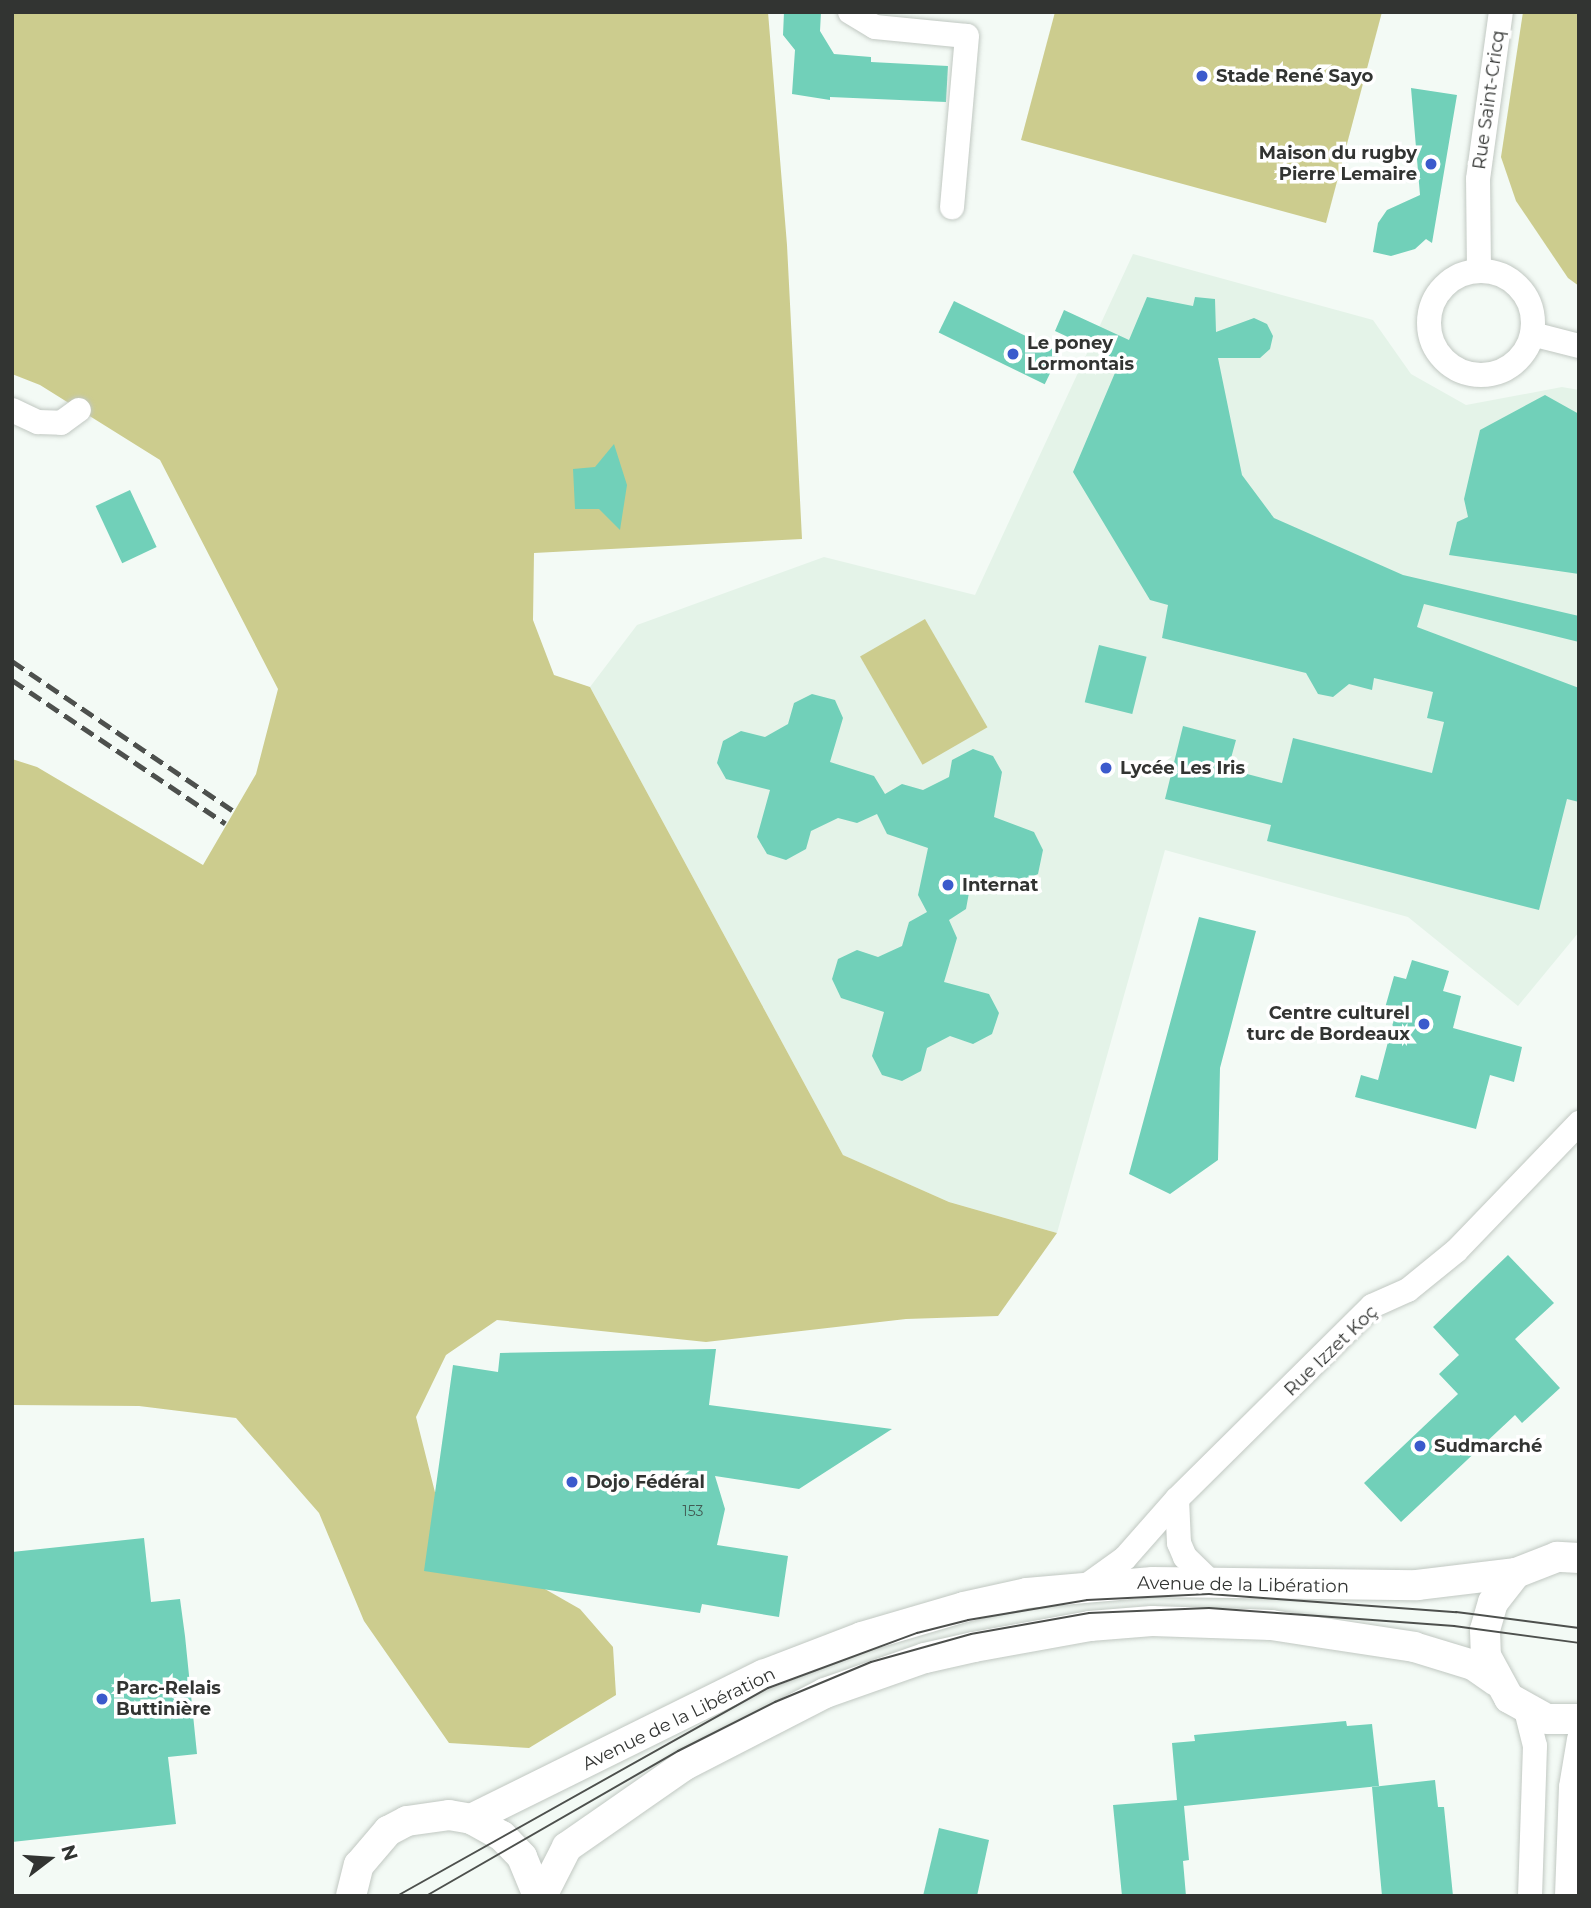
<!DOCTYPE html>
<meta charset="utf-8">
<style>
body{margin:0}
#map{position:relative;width:1591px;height:1908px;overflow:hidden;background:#f3faf5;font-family:Montserrat,sans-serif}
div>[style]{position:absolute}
.built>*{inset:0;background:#e4f3e8}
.green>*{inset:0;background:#cccc8e;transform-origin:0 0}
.building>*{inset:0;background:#71d0b9;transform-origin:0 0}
.roads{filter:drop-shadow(0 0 2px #c1c8c2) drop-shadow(0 0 2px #c1c8c2)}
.minor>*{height:24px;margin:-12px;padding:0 12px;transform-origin:12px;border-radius:12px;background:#fff}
.minor>.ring{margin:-12px;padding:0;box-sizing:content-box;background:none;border:24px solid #fff;border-radius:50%}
.tertiary>*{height:30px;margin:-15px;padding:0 15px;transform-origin:15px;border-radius:15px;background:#fff}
.tram>*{height:2px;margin:-1px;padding:0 1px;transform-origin:1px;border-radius:1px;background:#4d504d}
.rail>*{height:5px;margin-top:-2.5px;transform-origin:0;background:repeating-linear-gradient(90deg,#4d504d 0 14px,transparent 0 21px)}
.dots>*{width:19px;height:19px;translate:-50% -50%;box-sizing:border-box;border:4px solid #fff;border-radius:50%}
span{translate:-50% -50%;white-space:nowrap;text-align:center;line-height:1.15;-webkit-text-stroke:7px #fff;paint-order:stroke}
.number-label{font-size:14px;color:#425b54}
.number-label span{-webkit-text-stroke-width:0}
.poi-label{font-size:18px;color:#323432;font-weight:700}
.left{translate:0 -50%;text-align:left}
.right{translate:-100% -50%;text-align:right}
.street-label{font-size:18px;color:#323432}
.frame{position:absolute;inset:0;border:14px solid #323432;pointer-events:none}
.north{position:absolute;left:14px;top:1824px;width:70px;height:70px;-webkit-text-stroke:5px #fff;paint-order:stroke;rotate:73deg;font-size:19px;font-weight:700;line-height:28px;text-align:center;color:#323432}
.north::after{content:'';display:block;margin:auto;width:24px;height:32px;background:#323432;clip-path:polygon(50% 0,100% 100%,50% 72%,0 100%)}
</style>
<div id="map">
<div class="built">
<div style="clip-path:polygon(1133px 254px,1373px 320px,1411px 374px,1466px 405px,1562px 387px,1579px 390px,1579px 932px,1518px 1006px,1408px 917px,1165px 850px,1057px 1233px,949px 1202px,843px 1155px,590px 687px,637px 625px,824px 557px,975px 595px)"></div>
</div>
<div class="green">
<div style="clip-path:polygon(12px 12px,768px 12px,787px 245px,802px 539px,534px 553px,533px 620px,554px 675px,590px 687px,843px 1155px,949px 1202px,1057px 1233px,998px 1316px,906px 1319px,706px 1342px,497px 1320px,446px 1355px,416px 1417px,445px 1532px,580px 1609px,613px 1647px,616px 1695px,529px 1748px,449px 1743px,364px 1621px,319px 1513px,236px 1418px,139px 1406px,12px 1405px,12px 759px,37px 767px,203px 865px,256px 774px,278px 689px,160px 460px,40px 385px,12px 374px)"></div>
<div style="clip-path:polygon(1055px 12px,1382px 12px,1326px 223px,1021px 140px)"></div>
<div style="clip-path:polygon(1523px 12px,1579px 12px,1579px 286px,1568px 278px,1516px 201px,1501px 157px)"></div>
<div style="left:925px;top:619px;width:125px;height:75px;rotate:60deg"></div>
</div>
<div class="building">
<div style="clip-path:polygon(784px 12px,821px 12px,820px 31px,834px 54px,871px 57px,871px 62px,948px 66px,946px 102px,830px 97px,830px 100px,792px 94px,795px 50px,783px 35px)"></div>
<div style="clip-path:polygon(1411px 88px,1457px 95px,1432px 243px,1426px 239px,1415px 249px,1391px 256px,1373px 252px,1378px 223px,1387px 210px,1420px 195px)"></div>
<div style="clip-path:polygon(1147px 297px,1193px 306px,1195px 297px,1215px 299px,1216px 332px,1254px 318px,1267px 324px,1273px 336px,1270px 349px,1260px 358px,1218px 358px,1242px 475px,1274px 518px,1403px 575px,1579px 616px,1579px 642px,1424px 604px,1417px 627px,1579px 688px,1579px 802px,1567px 799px,1539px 910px,1267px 841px,1271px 825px,1165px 799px,1183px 726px,1236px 740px,1228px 769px,1282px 783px,1293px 738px,1432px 773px,1444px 722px,1427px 718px,1433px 692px,1374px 678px,1372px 690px,1349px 684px,1333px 697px,1318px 694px,1306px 673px,1162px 638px,1168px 605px,1150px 600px,1073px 472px,1120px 361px,1055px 331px,1064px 310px,1129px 340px)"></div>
<div style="left:954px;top:301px;width:118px;height:35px;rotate:26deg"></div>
<div style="clip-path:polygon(1545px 395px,1579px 414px,1579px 574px,1449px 555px,1457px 522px,1468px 517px,1464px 499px,1480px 430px)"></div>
<div style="clip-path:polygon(614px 444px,627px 485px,620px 530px,599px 509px,575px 509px,573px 469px,595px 467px)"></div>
<div style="left:130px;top:490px;width:63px;height:38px;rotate:65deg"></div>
<div style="left:1099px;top:645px;width:49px;height:59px;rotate:14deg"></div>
<div style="clip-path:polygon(812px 694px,835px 700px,843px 718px,830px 762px,874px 776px,885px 794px,902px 784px,923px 790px,949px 777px,952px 760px,973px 749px,993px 756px,1002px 772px,994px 817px,1034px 832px,1043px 850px,1038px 874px,1019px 883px,995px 876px,970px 887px,966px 909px,949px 920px,957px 938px,944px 982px,989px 994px,999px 1013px,992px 1034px,973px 1044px,950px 1036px,927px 1048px,921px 1071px,902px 1081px,882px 1075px,872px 1056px,884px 1012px,841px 998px,832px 979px,838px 959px,857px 950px,878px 957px,902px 946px,909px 922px,927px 912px,918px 895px,928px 848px,887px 834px,877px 814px,857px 823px,838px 818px,811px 831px,806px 849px,786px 860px,767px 854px,757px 837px,770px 790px,726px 779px,717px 763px,723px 741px,741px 731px,765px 737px,788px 724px,794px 703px)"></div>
<div style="clip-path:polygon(1199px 917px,1256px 931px,1220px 1068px,1218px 1160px,1170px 1194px,1129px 1174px)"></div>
<div style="clip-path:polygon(1412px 960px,1449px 971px,1443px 991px,1461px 996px,1453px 1028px,1522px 1047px,1514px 1082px,1490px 1075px,1476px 1129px,1355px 1097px,1361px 1075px,1378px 1080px,1394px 1019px,1383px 1015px,1394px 976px,1406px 979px)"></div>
<div style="clip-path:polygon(1508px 1255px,1554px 1303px,1515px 1339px,1560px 1388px,1522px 1423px,1515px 1415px,1401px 1522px,1364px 1483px,1458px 1394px,1439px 1374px,1459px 1355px,1433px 1327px)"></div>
<div style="clip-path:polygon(716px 1349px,709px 1405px,892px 1429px,799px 1489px,715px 1476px,725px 1509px,717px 1545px,788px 1556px,779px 1617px,702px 1604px,700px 1613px,424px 1571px,453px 1365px,498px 1372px,500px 1353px)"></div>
<div style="clip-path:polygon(144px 1538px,151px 1602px,180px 1599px,185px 1636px,197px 1754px,168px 1757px,176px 1824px,12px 1842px,12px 1552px)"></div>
<div style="clip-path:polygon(1346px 1721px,1347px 1726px,1372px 1724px,1379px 1786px,1184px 1806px,1189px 1860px,1183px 1861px,1186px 1896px,1122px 1896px,1113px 1805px,1177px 1800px,1172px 1743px,1195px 1741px,1194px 1735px)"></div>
<div style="clip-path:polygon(1435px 1780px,1438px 1807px,1444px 1807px,1453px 1896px,1382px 1896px,1372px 1787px)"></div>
<div style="clip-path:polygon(939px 1828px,989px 1840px,977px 1896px,923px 1896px)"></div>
</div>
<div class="roads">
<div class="minor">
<div style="left:850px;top:12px;width:29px;rotate:31deg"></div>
<div style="left:875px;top:27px;width:92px;rotate:5.6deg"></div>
<div style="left:967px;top:36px;width:172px;rotate:95deg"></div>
<div style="left:1479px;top:271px;width:92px;rotate:-90.6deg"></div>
<div style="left:1478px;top:179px;width:169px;rotate:-82.2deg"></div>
<div class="ring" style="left:1429px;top:271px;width:80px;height:80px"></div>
<div style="left:1532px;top:334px;width:49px;rotate:14.3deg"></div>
<div style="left:12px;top:410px;width:29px;rotate:25deg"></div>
<div style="left:38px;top:422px;width:23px;rotate:2deg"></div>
<div style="left:61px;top:423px;width:22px;rotate:-36deg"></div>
<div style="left:1177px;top:1499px;width:44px;rotate:87.4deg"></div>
<div style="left:1179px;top:1543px;width:15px;rotate:67deg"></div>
<div style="left:1185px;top:1557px;width:33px;rotate:44deg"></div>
<div style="left:1086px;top:1586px;width:48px;rotate:-35.7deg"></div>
<div style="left:1125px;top:1558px;width:79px;rotate:-48.6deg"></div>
<div style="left:1177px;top:1499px;width:274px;rotate:-44.7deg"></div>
<div style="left:1372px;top:1306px;width:39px;rotate:-24deg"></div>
<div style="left:1408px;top:1290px;width:62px;rotate:-39.1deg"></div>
<div style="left:1456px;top:1251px;width:178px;rotate:-46.1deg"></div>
<div style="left:1526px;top:1710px;width:37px;rotate:76deg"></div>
<div style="left:1535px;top:1746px;width:150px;rotate:91.9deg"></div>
<div style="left:1567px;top:1896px;width:109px;rotate:-87.9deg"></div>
<div style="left:1571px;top:1787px;width:49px;rotate:-80.5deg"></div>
</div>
<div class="tertiary">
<div style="left:1579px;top:1558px;width:22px;rotate:-177deg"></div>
<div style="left:1557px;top:1557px;width:44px;rotate:158.7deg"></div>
<div style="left:1516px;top:1573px;width:37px;rotate:128deg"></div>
<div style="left:1493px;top:1602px;width:29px;rotate:106deg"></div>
<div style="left:1485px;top:1630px;width:26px;rotate:88deg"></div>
<div style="left:1486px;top:1656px;width:48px;rotate:61.3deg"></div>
<div style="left:1509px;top:1698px;width:43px;rotate:28.9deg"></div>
<div style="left:1547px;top:1719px;width:32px"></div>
<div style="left:471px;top:1819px;width:326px;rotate:-26.3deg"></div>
<div style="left:763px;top:1675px;width:106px;rotate:-21deg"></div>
<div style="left:862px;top:1637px;width:106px;rotate:-16.4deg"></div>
<div style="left:964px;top:1607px;width:65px;rotate:-12.5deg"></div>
<div style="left:1027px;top:1593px;width:126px;rotate:-5deg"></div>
<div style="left:1153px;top:1582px;width:264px;rotate:0.7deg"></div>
<div style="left:1417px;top:1585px;width:100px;rotate:-6.9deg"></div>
<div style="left:351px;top:1896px;width:32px;rotate:-76deg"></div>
<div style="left:359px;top:1865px;width:45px;rotate:-49.5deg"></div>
<div style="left:388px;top:1831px;width:21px;rotate:-28deg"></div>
<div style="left:407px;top:1821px;width:42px;rotate:-8.1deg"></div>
<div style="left:449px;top:1815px;width:22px;rotate:10deg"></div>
<div style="left:471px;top:1819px;width:35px;rotate:29deg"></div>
<div style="left:502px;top:1836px;width:29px;rotate:46deg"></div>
<div style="left:522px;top:1857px;width:42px;rotate:67.7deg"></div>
<div style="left:542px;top:1896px;width:55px;rotate:-63deg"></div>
<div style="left:567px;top:1847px;width:144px;rotate:-34.8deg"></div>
<div style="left:685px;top:1765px;width:157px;rotate:-27.2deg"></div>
<div style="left:825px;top:1693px;width:106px;rotate:-19.3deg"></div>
<div style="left:925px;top:1658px;width:50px;rotate:-12.7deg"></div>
<div style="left:974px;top:1647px;width:118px;rotate:-10.3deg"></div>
<div style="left:1090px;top:1626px;width:62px;rotate:-4.6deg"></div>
<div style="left:1152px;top:1621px;width:119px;rotate:1.9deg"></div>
<div style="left:1271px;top:1625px;width:145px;rotate:8.7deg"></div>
<div style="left:1414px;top:1647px;width:62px;rotate:17deg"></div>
<div style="left:1473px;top:1665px;width:28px;rotate:35deg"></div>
</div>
</div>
<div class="tram">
<div style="left:397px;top:1896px;width:425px;rotate:-29.3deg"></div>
<div style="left:768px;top:1688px;width:159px;rotate:-20.3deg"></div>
<div style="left:917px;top:1633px;width:53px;rotate:-14.3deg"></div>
<div style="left:968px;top:1620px;width:121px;rotate:-9.5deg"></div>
<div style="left:1087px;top:1600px;width:122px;rotate:-2.8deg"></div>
<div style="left:1209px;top:1594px;width:248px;rotate:4.2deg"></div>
<div style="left:1456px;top:1612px;width:124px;rotate:7.4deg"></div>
<div style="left:426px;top:1896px;width:291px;rotate:-29.9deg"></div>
<div style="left:678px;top:1751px;width:109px;rotate:-26.8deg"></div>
<div style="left:775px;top:1702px;width:104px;rotate:-22.6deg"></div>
<div style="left:871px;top:1662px;width:104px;rotate:-15.6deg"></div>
<div style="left:971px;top:1634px;width:120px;rotate:-10.1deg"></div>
<div style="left:1089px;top:1613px;width:120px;rotate:-2.4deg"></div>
<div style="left:1209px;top:1608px;width:246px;rotate:4.2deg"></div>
<div style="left:1454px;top:1626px;width:126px;rotate:7.7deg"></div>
</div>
<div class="rail">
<div style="left:12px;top:661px;width:266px;rotate:34.1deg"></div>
<div style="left:12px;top:680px;width:257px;rotate:33.9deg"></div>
</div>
<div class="dots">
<div style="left:1202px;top:76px;background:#3b5acc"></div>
<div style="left:1431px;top:164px;background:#3b5acc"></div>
<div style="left:1013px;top:354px;background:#3b5acc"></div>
<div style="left:1106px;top:768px;background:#3b5acc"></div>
<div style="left:948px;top:885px;background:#3b5acc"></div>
<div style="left:1424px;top:1024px;background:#3b5acc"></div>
<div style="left:1420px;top:1446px;background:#3b5acc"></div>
<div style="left:572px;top:1482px;background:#3b5acc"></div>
<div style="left:102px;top:1699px;background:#3b5acc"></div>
</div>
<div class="number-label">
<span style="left:693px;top:1511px">153</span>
</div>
<div class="poi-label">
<span class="left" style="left:1216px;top:76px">Stade René Sayo</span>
<span class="right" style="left:1417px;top:164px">Maison du rugby<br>Pierre Lemaire</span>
<span class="left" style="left:1027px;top:354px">Le poney<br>Lormontais</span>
<span class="left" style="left:1120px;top:768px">Lycée Les Iris</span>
<span class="left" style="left:962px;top:885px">Internat</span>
<span class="right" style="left:1410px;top:1024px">Centre culturel<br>turc de Bordeaux</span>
<span class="left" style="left:1434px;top:1446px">Sudmarché</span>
<span class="left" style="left:586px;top:1482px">Dojo Fédéral</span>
<span class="left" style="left:116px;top:1699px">Parc-Relais<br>Buttinière</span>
</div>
<div class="street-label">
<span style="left:1489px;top:100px;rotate:-82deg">Rue Saint-Cricq</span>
<span style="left:1331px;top:1351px;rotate:-44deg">Rue Izzet Koç</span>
<span style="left:1243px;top:1585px;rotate:1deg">Avenue de la Libération</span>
<span style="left:679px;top:1719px;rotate:-26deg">Avenue de la Libération</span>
</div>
<div class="frame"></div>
<div class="north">N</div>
</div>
